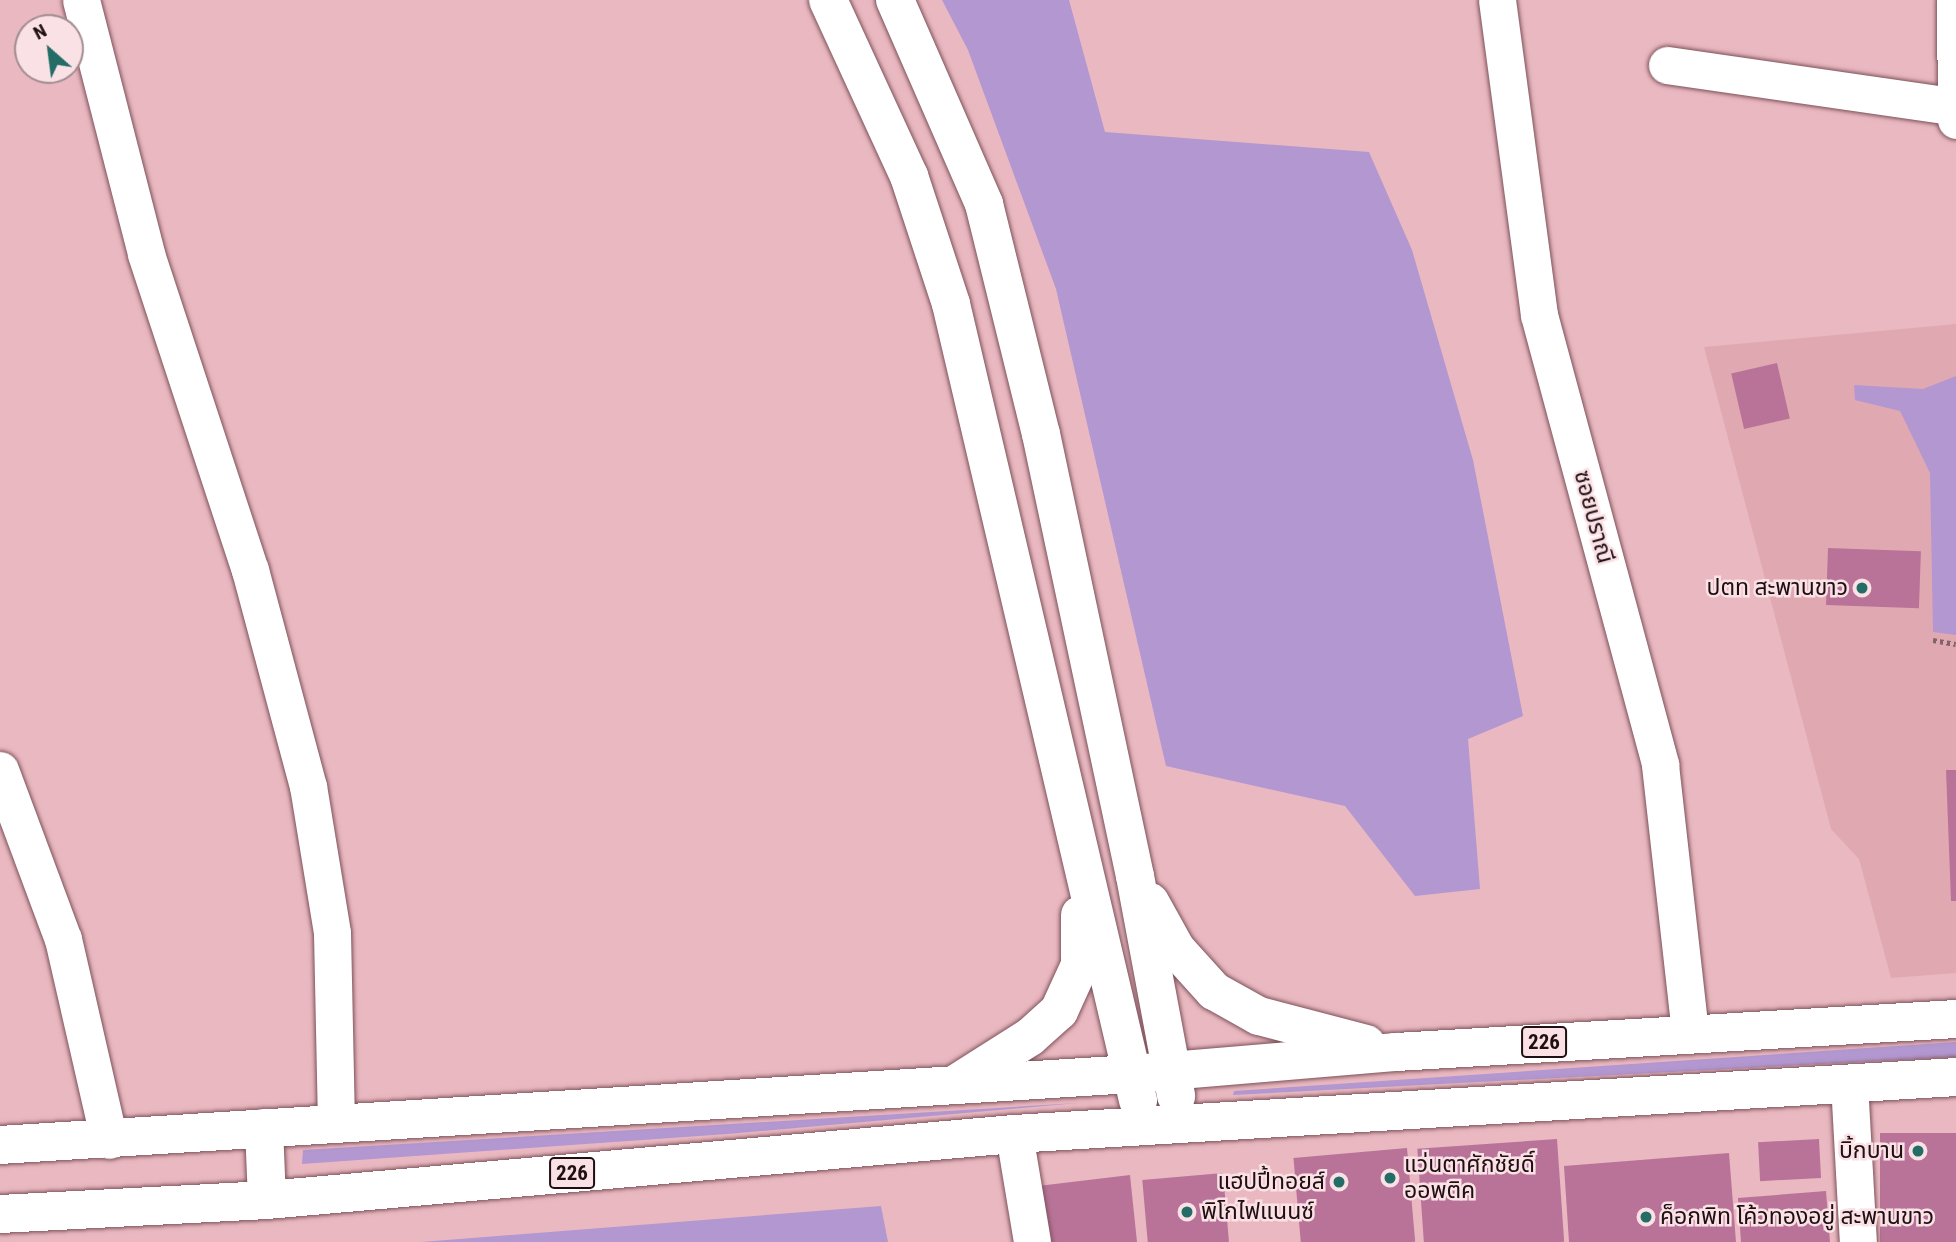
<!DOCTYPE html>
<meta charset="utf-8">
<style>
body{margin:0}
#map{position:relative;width:1956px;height:1242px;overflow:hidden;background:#eab8c1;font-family:"Roboto Condensed","Noto Sans Thai",sans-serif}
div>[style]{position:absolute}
.built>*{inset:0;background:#e0a9b2}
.green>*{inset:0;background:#b397d0}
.building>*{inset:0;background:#b97398;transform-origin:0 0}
.path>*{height:4.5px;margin-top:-2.25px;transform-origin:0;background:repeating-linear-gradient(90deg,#846269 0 3.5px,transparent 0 7px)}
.roads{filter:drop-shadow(0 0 2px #7d525a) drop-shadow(0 0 2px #7d525a)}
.minor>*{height:37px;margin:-18.5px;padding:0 18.5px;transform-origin:18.5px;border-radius:18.5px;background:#fff}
.major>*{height:38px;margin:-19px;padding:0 19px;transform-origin:19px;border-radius:19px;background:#fff}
.dots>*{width:19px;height:19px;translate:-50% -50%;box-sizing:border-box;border:4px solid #fae1e5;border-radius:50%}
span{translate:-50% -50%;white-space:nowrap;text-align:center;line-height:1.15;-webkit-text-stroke:5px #fae1e5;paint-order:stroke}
.shield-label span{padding:2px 5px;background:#fae1e5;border:2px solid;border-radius:5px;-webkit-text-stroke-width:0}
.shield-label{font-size:21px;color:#1f0e12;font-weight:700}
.street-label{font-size:23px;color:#1f0e12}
.poi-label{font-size:23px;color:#1f0e12}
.right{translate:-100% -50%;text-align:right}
.left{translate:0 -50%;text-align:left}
.north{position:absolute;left:14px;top:14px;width:70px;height:70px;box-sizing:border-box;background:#fae1e5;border:2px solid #a28d91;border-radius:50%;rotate:332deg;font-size:19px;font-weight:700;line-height:28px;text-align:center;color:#1f0e12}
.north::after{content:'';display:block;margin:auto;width:24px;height:32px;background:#236d66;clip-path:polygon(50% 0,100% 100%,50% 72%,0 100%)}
</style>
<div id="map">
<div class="built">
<div style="clip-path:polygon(1956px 324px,1956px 973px,1891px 978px,1859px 859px,1831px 829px,1704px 347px)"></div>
</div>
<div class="green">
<div style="clip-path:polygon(942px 0,1069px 0,1105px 132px,1369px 152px,1412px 250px,1473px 460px,1523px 716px,1468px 739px,1480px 889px,1415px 896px,1345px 806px,1166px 766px,1056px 289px,968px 50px)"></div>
<div style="clip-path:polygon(1956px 376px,1956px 635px,1933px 632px,1930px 473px,1900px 411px,1855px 400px,1854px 385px,1923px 389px)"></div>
<div style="clip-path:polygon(1956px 1042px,1956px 1057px,1233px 1095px,1234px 1091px)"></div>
<div style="clip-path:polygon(1078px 1103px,727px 1134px,302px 1164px,303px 1150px)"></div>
<div style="clip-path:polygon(881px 1206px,888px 1242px,421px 1242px)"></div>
</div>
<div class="building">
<div style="left:1777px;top:363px;width:57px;height:47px;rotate:77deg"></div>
<div style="left:1828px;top:548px;width:93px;height:57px;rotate:2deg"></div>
<div style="clip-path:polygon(1946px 770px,1956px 770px,1956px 901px,1951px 901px)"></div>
<div style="left:1956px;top:1133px;width:109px;height:76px;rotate:90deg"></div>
<div style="left:1557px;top:1139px;width:103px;height:140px;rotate:86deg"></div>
<div style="left:1819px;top:1139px;width:39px;height:61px;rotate:87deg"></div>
<div style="left:1407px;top:1148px;width:94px;height:114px;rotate:85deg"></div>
<div style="clip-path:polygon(1729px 1153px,1736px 1242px,1569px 1242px,1564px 1166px)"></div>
<div style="left:1223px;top:1173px;width:69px;height:81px;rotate:85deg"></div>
<div style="clip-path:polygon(1130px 1175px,1137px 1242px,1044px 1242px,1038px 1186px)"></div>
<div style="clip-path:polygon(1826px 1191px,1830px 1242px,1741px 1242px,1738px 1198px)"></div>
</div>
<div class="path">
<div style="left:1933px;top:640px;width:23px;rotate:10deg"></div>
</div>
<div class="roads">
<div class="minor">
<div style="left:81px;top:0;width:262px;rotate:75.6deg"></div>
<div style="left:146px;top:254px;width:333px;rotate:71.8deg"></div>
<div style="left:250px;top:570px;width:224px;rotate:75deg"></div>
<div style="left:308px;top:786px;width:149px;rotate:80.7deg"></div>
<div style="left:332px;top:933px;width:191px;rotate:88.8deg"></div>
<div style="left:1497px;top:0;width:318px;rotate:82.4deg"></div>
<div style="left:1539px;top:315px;width:466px;rotate:74.9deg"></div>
<div style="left:1660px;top:765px;width:270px;rotate:83.6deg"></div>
<div style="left:1955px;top:0;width:120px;rotate:89.5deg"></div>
<div style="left:1667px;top:65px;width:289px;rotate:8.2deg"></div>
<div style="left:0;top:770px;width:180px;rotate:69.6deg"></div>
<div style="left:63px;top:939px;width:206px;rotate:77.1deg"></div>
<div style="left:1849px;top:1083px;width:159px;rotate:86.8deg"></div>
<div style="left:1014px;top:1134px;width:109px;rotate:80.5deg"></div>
</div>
<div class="major">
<div style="left:828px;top:0;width:194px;rotate:65.3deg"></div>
<div style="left:909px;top:176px;width:135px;rotate:71.8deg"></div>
<div style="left:951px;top:304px;width:818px;rotate:76.78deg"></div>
<div style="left:895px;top:0;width:223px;rotate:66.4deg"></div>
<div style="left:984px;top:204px;width:237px;rotate:76.1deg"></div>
<div style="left:1041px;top:434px;width:452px;rotate:78deg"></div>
<div style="left:1135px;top:876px;width:224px;rotate:79.4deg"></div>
<div style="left:1150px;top:902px;width:54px;rotate:61deg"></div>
<div style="left:1176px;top:949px;width:57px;rotate:47.9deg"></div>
<div style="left:1214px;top:991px;width:51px;rotate:29.1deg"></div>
<div style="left:1259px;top:1016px;width:111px;rotate:14.7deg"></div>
<div style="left:954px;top:1085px;width:90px;rotate:-32.3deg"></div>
<div style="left:1030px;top:1037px;width:39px;rotate:-42deg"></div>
<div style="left:1059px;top:1011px;width:51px;rotate:-65.5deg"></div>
<div style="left:1080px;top:965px;width:50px;rotate:-90deg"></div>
<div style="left:264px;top:1128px;width:72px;rotate:87.6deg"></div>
<div style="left:0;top:1145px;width:1135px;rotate:-3.59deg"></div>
<div style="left:1133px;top:1074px;width:264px;rotate:-4.8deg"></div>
<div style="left:1396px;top:1052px;width:561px;rotate:-3.37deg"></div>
<div style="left:0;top:1214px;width:267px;rotate:-3deg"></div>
<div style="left:267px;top:1200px;width:750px;rotate:-5.05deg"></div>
<div style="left:1014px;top:1134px;width:944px;rotate:-3.46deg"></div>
</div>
</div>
<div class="dots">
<div style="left:1862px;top:588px;background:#236d66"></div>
<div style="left:1918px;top:1151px;background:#236d66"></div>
<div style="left:1390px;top:1178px;background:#236d66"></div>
<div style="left:1339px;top:1182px;background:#236d66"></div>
<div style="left:1187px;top:1212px;background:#236d66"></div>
<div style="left:1646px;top:1217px;background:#236d66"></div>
</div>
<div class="shield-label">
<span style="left:1544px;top:1042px">226</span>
<span style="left:572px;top:1173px">226</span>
</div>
<div class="street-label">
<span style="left:1593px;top:517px;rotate:75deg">ซอยปราณี</span>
</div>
<div class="poi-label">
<span class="right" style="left:1848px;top:588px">ปตท สะพานขาว</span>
<span class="right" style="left:1904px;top:1151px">บิ้กบาน</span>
<span class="left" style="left:1404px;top:1178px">แว่นตาศักชัยดิ์<br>ออพติค</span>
<span class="right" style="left:1325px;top:1182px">แฮปปี้ทอยส์</span>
<span class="left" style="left:1201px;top:1212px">พิโกไฟแนนซ์</span>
<span class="left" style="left:1660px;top:1217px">ค็อกพิท โค้วทองอยู่ สะพานขาว</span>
</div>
<div class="north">N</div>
</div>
